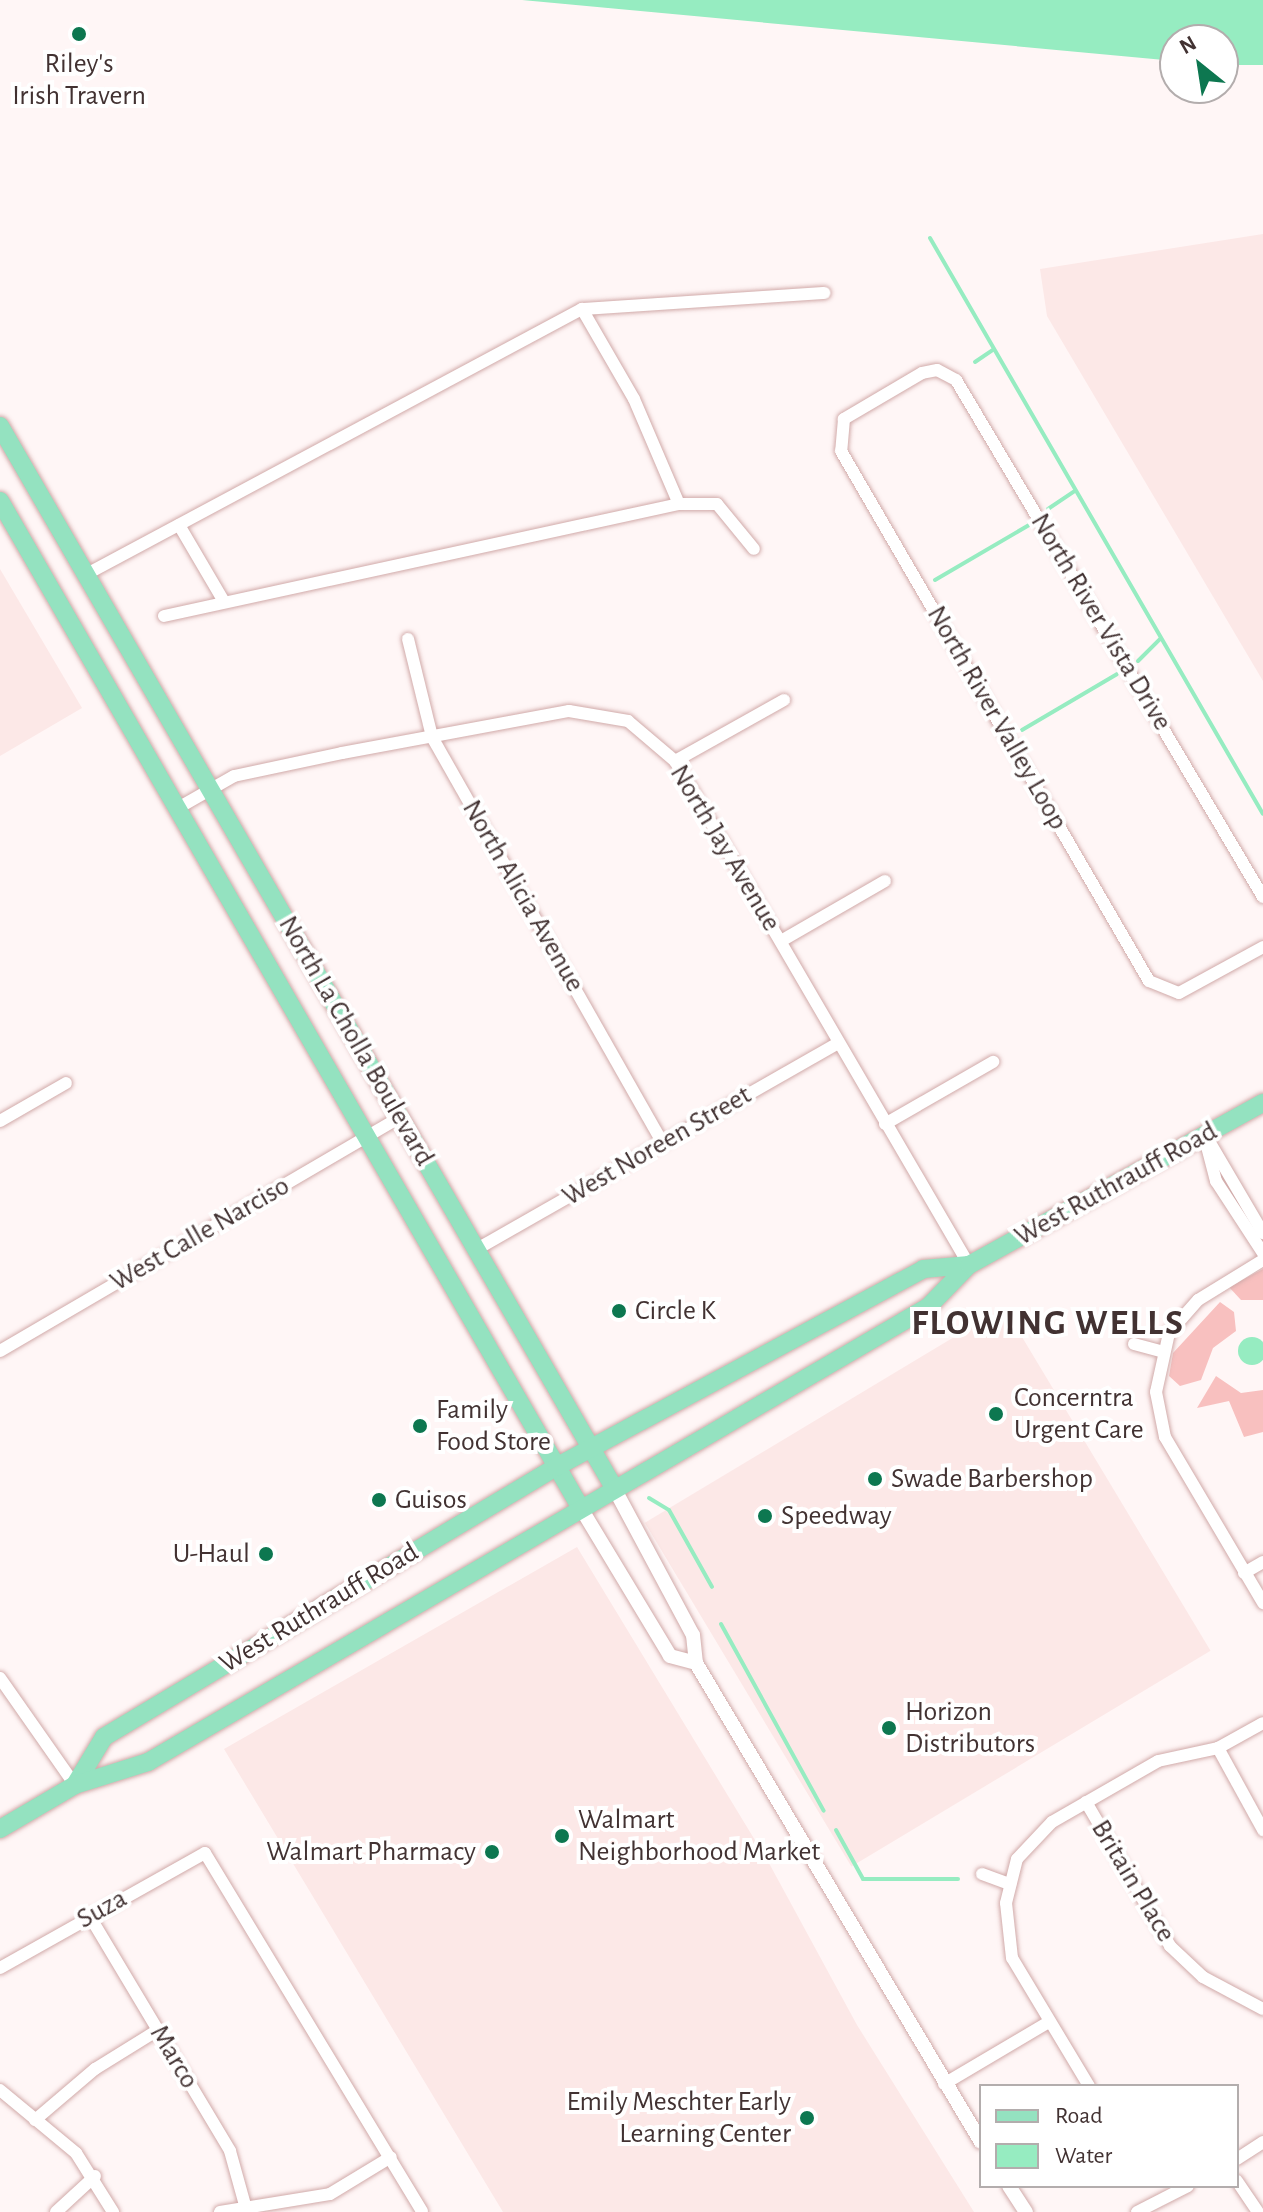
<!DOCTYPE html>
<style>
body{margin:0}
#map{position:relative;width:1263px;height:2212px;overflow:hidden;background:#fff6f6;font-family:"Alegreya Sans",sans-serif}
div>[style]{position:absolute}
.built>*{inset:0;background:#fce8e7;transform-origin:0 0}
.green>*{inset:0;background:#f8c0bf}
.water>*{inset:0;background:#96ecc1}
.round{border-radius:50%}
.stream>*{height:4px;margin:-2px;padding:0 2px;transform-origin:2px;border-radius:2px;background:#96ecc1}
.roads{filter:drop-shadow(0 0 2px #d1aaa9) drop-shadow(0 0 2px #d1aaa9)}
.minor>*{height:12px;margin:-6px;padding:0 6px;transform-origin:6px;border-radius:6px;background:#fff}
.tertiary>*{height:14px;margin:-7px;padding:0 7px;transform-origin:7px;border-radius:7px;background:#fff}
.primary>*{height:18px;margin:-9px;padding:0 9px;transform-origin:9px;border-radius:9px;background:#94e2c0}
.dots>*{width:22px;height:22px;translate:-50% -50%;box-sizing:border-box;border:4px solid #fff;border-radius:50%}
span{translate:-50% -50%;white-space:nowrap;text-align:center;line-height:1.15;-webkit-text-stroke:8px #fff;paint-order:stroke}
.poi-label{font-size:28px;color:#423232}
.left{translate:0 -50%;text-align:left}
.right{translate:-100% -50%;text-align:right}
.street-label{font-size:28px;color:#423232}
.district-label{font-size:36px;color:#423232;font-weight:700;letter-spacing:2px}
.legend{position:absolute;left:979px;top:2084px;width:260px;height:104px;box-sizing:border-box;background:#fff;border:2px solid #b3adad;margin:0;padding:10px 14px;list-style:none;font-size:24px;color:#423232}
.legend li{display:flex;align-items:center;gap:16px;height:40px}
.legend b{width:40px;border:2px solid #b3adad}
.north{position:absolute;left:1159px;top:24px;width:80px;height:80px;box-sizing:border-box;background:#fff;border:2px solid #b3adad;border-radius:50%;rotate:330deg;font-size:22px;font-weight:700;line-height:32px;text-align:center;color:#423232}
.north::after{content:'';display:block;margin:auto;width:28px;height:36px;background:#0d7750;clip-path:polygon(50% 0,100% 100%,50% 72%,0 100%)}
</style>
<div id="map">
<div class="built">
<div style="clip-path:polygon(1263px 234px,1263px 681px,1047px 316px,1040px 269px)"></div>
<div style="clip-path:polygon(0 569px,82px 708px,0 756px)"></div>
<div style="left:1004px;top:1307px;width:401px;height:419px;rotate:59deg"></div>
<div style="clip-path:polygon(577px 1547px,770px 1865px,857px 2025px,974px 2212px,503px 2212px,224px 1749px)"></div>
</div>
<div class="green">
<div style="clip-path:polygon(1263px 1269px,1263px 1300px,1241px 1300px,1229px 1287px)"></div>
<div style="clip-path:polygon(1220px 1302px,1234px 1312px,1236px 1331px,1213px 1348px,1201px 1380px,1180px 1386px,1169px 1376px,1173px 1353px)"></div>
<div style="clip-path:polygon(1216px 1376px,1241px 1393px,1263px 1390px,1263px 1432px,1244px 1437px,1229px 1401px,1197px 1408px)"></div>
</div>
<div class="water">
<div style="clip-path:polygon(522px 0,1263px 0,1263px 65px,1223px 65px,1223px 40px,1175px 40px,1175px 61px)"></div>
<div class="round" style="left:1238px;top:1337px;width:28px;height:28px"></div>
</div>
<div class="stream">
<div style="left:930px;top:238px;width:665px;rotate:59.97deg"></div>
<div style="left:975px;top:362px;width:22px;rotate:-34deg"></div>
<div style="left:1048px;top:509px;width:32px;rotate:-34deg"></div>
<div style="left:935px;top:580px;width:109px;rotate:-30.3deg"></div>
<div style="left:1138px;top:661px;width:31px;rotate:-45deg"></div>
<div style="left:1022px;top:730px;width:110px;rotate:-30.5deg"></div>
<div style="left:649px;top:1498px;width:23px;rotate:31deg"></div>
<div style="left:669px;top:1510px;width:88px;rotate:60.8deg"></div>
<div style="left:721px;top:1624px;width:213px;rotate:61.2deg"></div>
<div style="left:836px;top:1830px;width:56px;rotate:61.1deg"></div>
<div style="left:863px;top:1879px;width:95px"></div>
</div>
<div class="roads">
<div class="minor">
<div style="left:582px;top:309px;width:104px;rotate:60deg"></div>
<div style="left:634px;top:399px;width:114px;rotate:66.8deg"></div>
<div style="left:179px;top:525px;width:87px;rotate:59.6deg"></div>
<div style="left:85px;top:575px;width:564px;rotate:-28.16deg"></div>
<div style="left:582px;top:309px;width:243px;rotate:-3.8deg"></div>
<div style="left:164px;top:616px;width:527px;rotate:-12.27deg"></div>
<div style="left:679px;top:504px;width:38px"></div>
<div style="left:717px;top:504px;width:58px;rotate:50.6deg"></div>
<div style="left:408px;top:639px;width:101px;rotate:76.2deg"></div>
<div style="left:432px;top:737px;width:467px;rotate:60.4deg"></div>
<div style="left:675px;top:761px;width:125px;rotate:-29.2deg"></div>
<div style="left:178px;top:808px;width:64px;rotate:-29.7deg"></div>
<div style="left:234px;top:776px;width:110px;rotate:-12deg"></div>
<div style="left:342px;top:753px;width:231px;rotate:-10.5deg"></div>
<div style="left:569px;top:711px;width:60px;rotate:9.6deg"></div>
<div style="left:628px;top:721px;width:62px;rotate:40.4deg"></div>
<div style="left:675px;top:761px;width:583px;rotate:59.74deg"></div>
<div style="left:1263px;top:897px;width:601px;rotate:-120.7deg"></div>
<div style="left:956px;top:380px;width:21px;rotate:-152deg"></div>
<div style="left:937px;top:370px;width:15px;rotate:169deg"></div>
<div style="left:922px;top:373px;width:91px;rotate:149.5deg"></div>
<div style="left:844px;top:419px;width:32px;rotate:95deg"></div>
<div style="left:841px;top:451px;width:613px;rotate:59.84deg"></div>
<div style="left:1149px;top:981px;width:32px;rotate:22deg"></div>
<div style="left:1179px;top:993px;width:96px;rotate:-28.7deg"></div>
<div style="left:781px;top:941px;width:120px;rotate:-30deg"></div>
<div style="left:0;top:1121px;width:76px;rotate:-29.9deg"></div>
<div style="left:885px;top:1124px;width:125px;rotate:-29.9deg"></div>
<div style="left:1204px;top:1135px;width:48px;rotate:75.4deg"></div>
<div style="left:1216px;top:1181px;width:86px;rotate:56.9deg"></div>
<div style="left:1209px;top:1141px;width:107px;rotate:59.6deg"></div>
<div style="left:477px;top:1249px;width:416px;rotate:-29.7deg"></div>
<div style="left:1263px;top:1260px;width:76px;rotate:148.4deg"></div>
<div style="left:1198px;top:1300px;width:44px;rotate:131.3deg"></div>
<div style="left:1169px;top:1333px;width:60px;rotate:102.4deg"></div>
<div style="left:1156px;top:1392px;width:46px;rotate:78.7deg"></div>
<div style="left:1165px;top:1437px;width:193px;rotate:59.4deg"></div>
<div style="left:1134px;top:1344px;width:30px;rotate:15deg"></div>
<div style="left:0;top:1351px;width:463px;rotate:-30.3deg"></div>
<div style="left:1244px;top:1573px;width:22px;rotate:-30deg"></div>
<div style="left:0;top:1678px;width:131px;rotate:55deg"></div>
<div style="left:1218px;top:1748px;width:94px;rotate:61.2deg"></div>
<div style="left:1086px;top:1802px;width:167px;rotate:59.7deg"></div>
<div style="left:1170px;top:1946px;width:45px;rotate:43.2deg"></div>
<div style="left:1203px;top:1977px;width:68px;rotate:28.1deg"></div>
<div style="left:982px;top:1874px;width:30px;rotate:20deg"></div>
<div style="left:89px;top:1915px;width:275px;rotate:59.1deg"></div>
<div style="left:230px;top:2151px;width:56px;rotate:74.5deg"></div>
<div style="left:0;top:1968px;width:235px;rotate:-29.3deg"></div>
<div style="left:205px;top:1853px;width:419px;rotate:58.8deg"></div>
<div style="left:944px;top:2084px;width:122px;rotate:-30.6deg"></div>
<div style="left:1089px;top:2086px;width:149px;rotate:-121deg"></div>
<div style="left:1012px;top:1958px;width:55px;rotate:-96.2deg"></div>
<div style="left:1006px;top:1903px;width:45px;rotate:-76deg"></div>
<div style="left:1017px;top:1859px;width:51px;rotate:-46.6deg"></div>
<div style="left:1052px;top:1822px;width:122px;rotate:-29.9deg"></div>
<div style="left:1158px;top:1761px;width:61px;rotate:-12.2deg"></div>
<div style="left:1218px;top:1748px;width:51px;rotate:-29.1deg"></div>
<div style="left:0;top:2090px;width:99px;rotate:39.7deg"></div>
<div style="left:76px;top:2153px;width:70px;rotate:57.9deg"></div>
<div style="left:35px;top:2120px;width:79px;rotate:-40.4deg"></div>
<div style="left:95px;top:2069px;width:74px;rotate:-31.8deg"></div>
<div style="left:1237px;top:2159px;width:31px;rotate:-33deg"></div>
<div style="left:1237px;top:2181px;width:37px;rotate:56deg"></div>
<div style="left:56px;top:2212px;width:53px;rotate:-42.7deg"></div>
<div style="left:220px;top:2212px;width:111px;rotate:-9.3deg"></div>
<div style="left:330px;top:2194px;width:71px;rotate:-31.2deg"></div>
<div style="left:1137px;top:2212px;width:57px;rotate:-27deg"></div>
</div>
<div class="tertiary">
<div style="left:613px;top:1486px;width:169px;rotate:61.8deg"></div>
<div style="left:693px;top:1635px;width:28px;rotate:84deg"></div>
<div style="left:696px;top:1663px;width:557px;rotate:59.25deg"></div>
<div style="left:579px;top:1505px;width:176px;rotate:58.9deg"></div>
<div style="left:670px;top:1656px;width:27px;rotate:15deg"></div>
<div style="left:1009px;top:2186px;width:31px;rotate:57deg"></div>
</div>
<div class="primary">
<div style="left:0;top:426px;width:1224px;rotate:59.96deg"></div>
<div style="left:0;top:501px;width:1159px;rotate:60.03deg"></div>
<div style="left:75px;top:1785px;width:56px;rotate:-58.9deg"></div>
<div style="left:104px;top:1737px;width:527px;rotate:-30.85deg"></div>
<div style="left:556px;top:1467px;width:417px;rotate:-28.3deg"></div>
<div style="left:923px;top:1269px;width:46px;rotate:-5deg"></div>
<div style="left:0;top:1829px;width:87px;rotate:-30.4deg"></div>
<div style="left:75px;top:1785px;width:77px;rotate:-17.5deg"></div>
<div style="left:148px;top:1762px;width:903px;rotate:-30.26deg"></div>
<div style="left:928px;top:1307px;width:59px;rotate:-45.7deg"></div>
<div style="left:969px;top:1265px;width:336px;rotate:-28.9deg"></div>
</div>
</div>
<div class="dots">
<div style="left:79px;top:34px;background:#0d7750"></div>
<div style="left:619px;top:1311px;background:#0d7750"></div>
<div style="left:996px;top:1414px;background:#0d7750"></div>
<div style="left:420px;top:1426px;background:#0d7750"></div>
<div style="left:875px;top:1479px;background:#0d7750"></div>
<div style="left:379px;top:1500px;background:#0d7750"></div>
<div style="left:765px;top:1516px;background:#0d7750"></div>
<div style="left:266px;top:1554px;background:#0d7750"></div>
<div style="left:889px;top:1728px;background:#0d7750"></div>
<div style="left:562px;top:1836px;background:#0d7750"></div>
<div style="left:492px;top:1852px;background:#0d7750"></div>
<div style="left:807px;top:2118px;background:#0d7750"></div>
</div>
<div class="poi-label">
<span style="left:79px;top:80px">Riley's<br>Irish Travern</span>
<span class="left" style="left:635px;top:1311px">Circle K</span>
<span class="left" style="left:1014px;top:1414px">Concerntra<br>Urgent Care</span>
<span class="left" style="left:436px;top:1426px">Family<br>Food Store</span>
<span class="left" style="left:891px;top:1479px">Swade Barbershop</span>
<span class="left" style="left:395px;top:1500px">Guisos</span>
<span class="left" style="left:781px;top:1516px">Speedway</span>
<span class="right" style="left:250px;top:1554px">U-Haul</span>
<span class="left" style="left:905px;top:1728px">Horizon<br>Distributors</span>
<span class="left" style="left:578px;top:1836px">Walmart<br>Neighborhood Market</span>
<span class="right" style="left:476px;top:1852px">Walmart Pharmacy</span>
<span class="right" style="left:791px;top:2118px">Emily Meschter Early<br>Learning Center</span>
</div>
<div class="street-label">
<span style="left:1101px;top:622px;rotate:59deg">North River Vista Drive</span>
<span style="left:997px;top:718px;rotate:60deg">North River Valley Loop</span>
<span style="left:725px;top:848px;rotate:59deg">North Jay Avenue</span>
<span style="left:523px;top:896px;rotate:60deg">North Alicia Avenue</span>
<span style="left:356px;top:1041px;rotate:60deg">North La Cholla Boulevard</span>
<span style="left:657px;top:1146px;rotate:-30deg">West Noreen Street</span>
<span style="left:1116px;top:1184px;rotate:-29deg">West Ruthrauff Road</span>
<span style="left:200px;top:1234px;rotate:-30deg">West Calle Narciso</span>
<span style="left:319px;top:1608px;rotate:-31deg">West Ruthrauff Road</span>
<span style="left:1133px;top:1881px;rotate:59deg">Britain Place</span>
<span style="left:102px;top:1909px;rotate:-29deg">Suza</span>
<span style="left:174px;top:2057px;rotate:59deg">Marco</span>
</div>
<div class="district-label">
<span style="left:1048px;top:1324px">FLOWING WELLS</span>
</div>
<ul class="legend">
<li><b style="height:10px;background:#94e2c0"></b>Road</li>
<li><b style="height:22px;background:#96ecc1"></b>Water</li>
</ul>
<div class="north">N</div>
</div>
